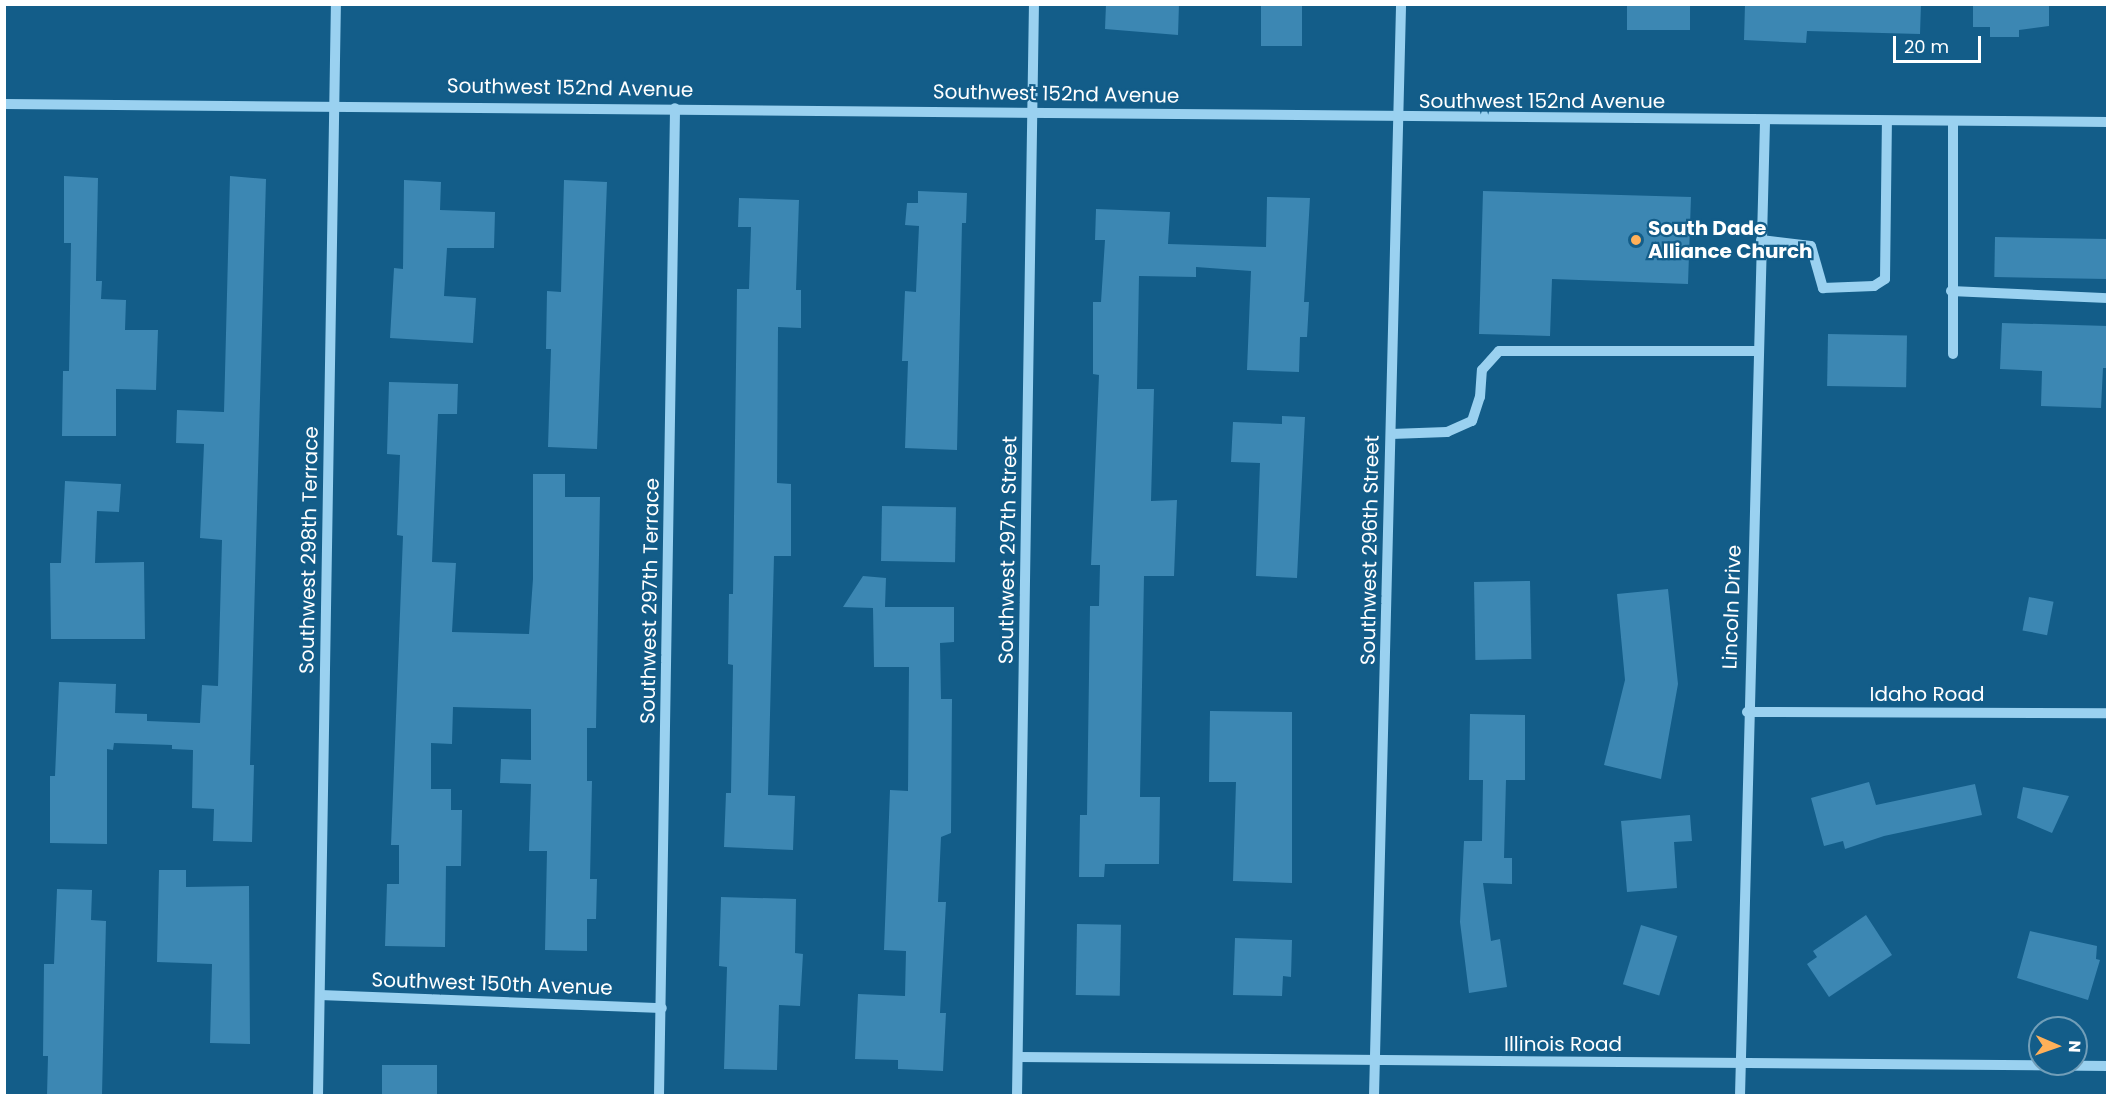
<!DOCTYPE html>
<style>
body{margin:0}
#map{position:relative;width:2112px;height:1100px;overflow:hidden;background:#135d89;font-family:Poppins,sans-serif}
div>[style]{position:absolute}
.building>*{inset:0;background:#3c87b3;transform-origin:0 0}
.minor>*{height:10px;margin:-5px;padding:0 5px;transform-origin:5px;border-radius:5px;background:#9ad1f0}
.dots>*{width:16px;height:16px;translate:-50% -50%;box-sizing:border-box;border:3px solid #135d89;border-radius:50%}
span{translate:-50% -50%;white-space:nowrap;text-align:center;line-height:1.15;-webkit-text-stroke:4.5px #135d89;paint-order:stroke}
.street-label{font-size:20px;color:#fff}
.poi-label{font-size:20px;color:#fff;font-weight:700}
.left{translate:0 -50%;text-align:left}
.frame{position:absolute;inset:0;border:6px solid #fff;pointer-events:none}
.north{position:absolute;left:2028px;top:1016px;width:60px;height:60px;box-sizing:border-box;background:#135d89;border:2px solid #719eb8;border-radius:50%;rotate:92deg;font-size:16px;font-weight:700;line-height:24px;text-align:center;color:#fff}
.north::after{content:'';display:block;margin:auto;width:21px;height:27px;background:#ffb059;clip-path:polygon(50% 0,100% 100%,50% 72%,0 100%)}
.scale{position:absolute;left:1893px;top:36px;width:88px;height:27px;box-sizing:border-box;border:3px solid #fff;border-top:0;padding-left:8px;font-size:18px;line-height:21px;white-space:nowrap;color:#fff;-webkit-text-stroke:4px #135d89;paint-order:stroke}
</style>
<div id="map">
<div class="building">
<div style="clip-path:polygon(1106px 4px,1179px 4px,1178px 35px,1105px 29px)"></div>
<div style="left:1261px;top:4px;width:41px;height:42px"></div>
<div style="left:1627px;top:4px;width:63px;height:26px"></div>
<div style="clip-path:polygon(1745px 4px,1921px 4px,1920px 34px,1807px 31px,1806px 43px,1744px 40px)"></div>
<div style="clip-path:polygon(1973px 4px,2049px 4px,2049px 26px,2019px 30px,2019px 37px,1990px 37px,1990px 27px,1973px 27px)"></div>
<div style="clip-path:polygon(64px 176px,98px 178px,96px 281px,102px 281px,101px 299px,126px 300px,125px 330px,158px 330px,156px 390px,116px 389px,116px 436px,62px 436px,63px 371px,69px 371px,71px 243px,64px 243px)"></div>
<div style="clip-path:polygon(230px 176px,266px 179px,250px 765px,254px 765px,252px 842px,213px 841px,214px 809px,192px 808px,193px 750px,172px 749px,172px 745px,114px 743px,113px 750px,107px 749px,107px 844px,50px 843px,50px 776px,55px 776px,59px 682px,116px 684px,115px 713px,147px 714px,147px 721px,200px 723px,202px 685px,218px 686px,222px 540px,200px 538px,204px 444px,176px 443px,177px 410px,224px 412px)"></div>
<div style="clip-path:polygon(404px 180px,441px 182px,440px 210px,495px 212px,494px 248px,447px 248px,444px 296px,476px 298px,473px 343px,390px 338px,394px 268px,403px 269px)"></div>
<div style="clip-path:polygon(564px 180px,607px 182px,597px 449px,548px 447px,551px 349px,546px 349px,547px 291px,561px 292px)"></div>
<div style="clip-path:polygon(918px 191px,967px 193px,966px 223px,962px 223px,957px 450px,905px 448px,908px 361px,902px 361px,905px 291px,916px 292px,919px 226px,905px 225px,907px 203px,918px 203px)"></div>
<div style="clip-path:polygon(1483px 191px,1691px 197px,1688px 284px,1552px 279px,1550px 336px,1479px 334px)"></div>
<div style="clip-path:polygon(1267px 197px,1310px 198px,1304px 302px,1309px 302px,1307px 337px,1300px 337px,1299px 372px,1247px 370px,1251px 271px,1196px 267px,1196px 277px,1139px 276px,1137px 389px,1154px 389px,1151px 501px,1177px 500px,1174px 576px,1144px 576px,1140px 797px,1160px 797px,1159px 864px,1105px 864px,1104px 877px,1079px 877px,1080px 815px,1087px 815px,1090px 606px,1099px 606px,1100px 565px,1091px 565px,1099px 375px,1093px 374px,1093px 302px,1101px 302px,1105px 240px,1095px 240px,1096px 209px,1170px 212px,1168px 244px,1266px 247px)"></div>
<div style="clip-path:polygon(739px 198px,799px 200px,796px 290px,801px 290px,801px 328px,778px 327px,777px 483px,791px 484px,791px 556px,774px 556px,768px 795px,795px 796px,793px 850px,724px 847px,726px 793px,731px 793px,733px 665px,728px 664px,729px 594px,733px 594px,737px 289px,749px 289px,751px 227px,738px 227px)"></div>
<div style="left:1995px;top:237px;width:113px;height:40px;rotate:1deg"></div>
<div style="clip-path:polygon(2002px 323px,2108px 326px,2108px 368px,2103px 368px,2101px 408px,2041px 406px,2042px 371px,2000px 369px)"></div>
<div style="left:1828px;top:334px;width:79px;height:52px;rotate:1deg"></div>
<div style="clip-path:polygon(389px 382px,458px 384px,457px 414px,438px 414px,432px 562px,456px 563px,452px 632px,529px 634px,533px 579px,533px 474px,565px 474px,565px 497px,600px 497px,596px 728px,587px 728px,587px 781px,592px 781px,590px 879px,597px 879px,596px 919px,587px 919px,587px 951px,545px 950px,547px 851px,529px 851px,531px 784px,500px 783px,501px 759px,531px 760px,531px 709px,453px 707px,452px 744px,431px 743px,431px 789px,451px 789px,451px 810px,462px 810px,461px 866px,446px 866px,445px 947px,385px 946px,387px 884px,399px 884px,399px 845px,391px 845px,403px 536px,397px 535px,400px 455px,387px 454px)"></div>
<div style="clip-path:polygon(1282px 416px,1305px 417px,1297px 578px,1256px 576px,1260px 463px,1231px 462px,1233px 422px,1282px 424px)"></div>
<div style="clip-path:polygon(65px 481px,121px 484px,119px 512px,97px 511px,95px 563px,144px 562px,145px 639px,51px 639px,50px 563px,61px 563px)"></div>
<div style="left:882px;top:506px;width:74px;height:55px;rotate:1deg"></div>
<div style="clip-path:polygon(863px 576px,886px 578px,885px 607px,954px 607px,954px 642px,940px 643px,941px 699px,952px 699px,951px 833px,941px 837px,938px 902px,946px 902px,940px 1013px,946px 1013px,943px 1071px,898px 1069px,898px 1060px,855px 1059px,858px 994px,905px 996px,906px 951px,884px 950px,890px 790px,908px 791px,909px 667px,874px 667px,873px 608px,843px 607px)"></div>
<div style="left:1530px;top:581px;width:78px;height:56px;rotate:89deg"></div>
<div style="clip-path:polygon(1668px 589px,1678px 684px,1661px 779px,1604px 765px,1625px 680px,1617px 594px)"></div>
<div style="left:2029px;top:597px;width:25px;height:34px;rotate:11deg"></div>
<div style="clip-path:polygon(1210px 711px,1292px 712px,1292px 883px,1233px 881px,1236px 782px,1209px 782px)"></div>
<div style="clip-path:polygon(1470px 714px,1525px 715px,1525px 780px,1506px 780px,1504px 858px,1512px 858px,1512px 884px,1483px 883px,1491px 941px,1500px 939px,1507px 987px,1469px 993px,1460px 922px,1464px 841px,1482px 841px,1483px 780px,1469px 780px)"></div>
<div style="clip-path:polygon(1869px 782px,1876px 805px,1975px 784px,1982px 815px,1884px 836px,1845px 849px,1843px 841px,1824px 846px,1811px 798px)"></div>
<div style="clip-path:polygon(2023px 787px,2069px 796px,2052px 833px,2017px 818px)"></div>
<div style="clip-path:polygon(1690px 815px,1692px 841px,1674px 842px,1677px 888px,1627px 892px,1621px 821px)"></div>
<div style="clip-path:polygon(159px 870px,186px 870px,186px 887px,249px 886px,250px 1044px,210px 1043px,212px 964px,157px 962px)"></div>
<div style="clip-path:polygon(57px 889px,92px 890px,91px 920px,106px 921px,102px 1095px,47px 1095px,48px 1056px,43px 1056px,44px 964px,54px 964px)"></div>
<div style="clip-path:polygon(721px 897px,796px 899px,795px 953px,803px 954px,800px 1006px,779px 1005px,777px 1070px,724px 1069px,727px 967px,719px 966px)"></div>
<div style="clip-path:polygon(1866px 915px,1892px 955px,1829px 997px,1807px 964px,1817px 957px,1813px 951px)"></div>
<div style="left:1077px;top:924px;width:44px;height:71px;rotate:1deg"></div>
<div style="left:1641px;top:925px;width:38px;height:62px;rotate:17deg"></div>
<div style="clip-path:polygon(2030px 931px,2097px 946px,2096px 959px,2100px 960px,2088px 1000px,2017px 978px)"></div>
<div style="clip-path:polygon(1235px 938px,1292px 940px,1291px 977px,1283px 976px,1282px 996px,1233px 995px)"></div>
<div style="left:437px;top:1065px;width:30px;height:55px;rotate:90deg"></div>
</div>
<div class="minor">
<div style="left:4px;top:104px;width:2104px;rotate:0.49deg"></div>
<div style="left:1761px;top:240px;width:50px;rotate:6.8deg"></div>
<div style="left:1811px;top:246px;width:44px;rotate:74.1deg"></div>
<div style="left:1823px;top:288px;width:51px;rotate:-2.2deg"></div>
<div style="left:1874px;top:286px;width:13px;rotate:-32deg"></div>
<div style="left:1885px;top:279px;width:158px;rotate:-89.3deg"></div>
<div style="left:1951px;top:291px;width:157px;rotate:2.6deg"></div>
<div style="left:1953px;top:354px;width:233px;rotate:-90deg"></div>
<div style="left:1391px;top:434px;width:56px;rotate:-2deg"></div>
<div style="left:1447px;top:432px;width:27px;rotate:-24deg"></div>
<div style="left:1472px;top:421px;width:25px;rotate:-72deg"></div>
<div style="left:1480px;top:397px;width:27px;rotate:-86deg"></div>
<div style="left:1482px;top:370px;width:25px;rotate:-48deg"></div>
<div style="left:1499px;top:351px;width:258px"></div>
<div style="left:1747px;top:712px;width:361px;rotate:0.2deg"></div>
<div style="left:320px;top:995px;width:342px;rotate:2.2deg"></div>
<div style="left:1019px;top:1057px;width:1089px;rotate:0.47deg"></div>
<div style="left:318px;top:1096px;width:1092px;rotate:-89.06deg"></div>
<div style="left:659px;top:1096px;width:988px;rotate:-89.07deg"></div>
<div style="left:1017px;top:1096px;width:1092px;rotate:-89.11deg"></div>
<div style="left:1374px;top:1096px;width:1092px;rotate:-88.58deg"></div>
<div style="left:1740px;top:1096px;width:976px;rotate:-88.53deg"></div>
</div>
<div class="dots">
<div style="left:1636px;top:240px;background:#ffb059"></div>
</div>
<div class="street-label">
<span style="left:570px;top:88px;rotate:1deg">Southwest 152nd Avenue</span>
<span style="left:1056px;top:94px;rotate:1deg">Southwest 152nd Avenue</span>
<span style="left:1542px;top:101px">Southwest 152nd Avenue</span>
<span style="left:309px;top:550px;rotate:-89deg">Southwest 298th Terrace</span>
<span style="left:1008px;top:550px;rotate:-89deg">Southwest 297th Street</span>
<span style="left:1370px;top:550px;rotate:-89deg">Southwest 296th Street</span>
<span style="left:650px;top:601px;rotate:-89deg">Southwest 297th Terrace</span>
<span style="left:1732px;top:607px;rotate:-88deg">Lincoln Drive</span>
<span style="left:1927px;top:694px">Idaho Road</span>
<span style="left:492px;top:984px;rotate:2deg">Southwest 150th Avenue</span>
<span style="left:1563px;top:1044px">Illinois Road</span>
</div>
<div class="poi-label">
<span class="left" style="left:1648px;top:240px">South Dade<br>Alliance Church</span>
</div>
<div class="frame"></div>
<div class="north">N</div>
<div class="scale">20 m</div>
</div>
